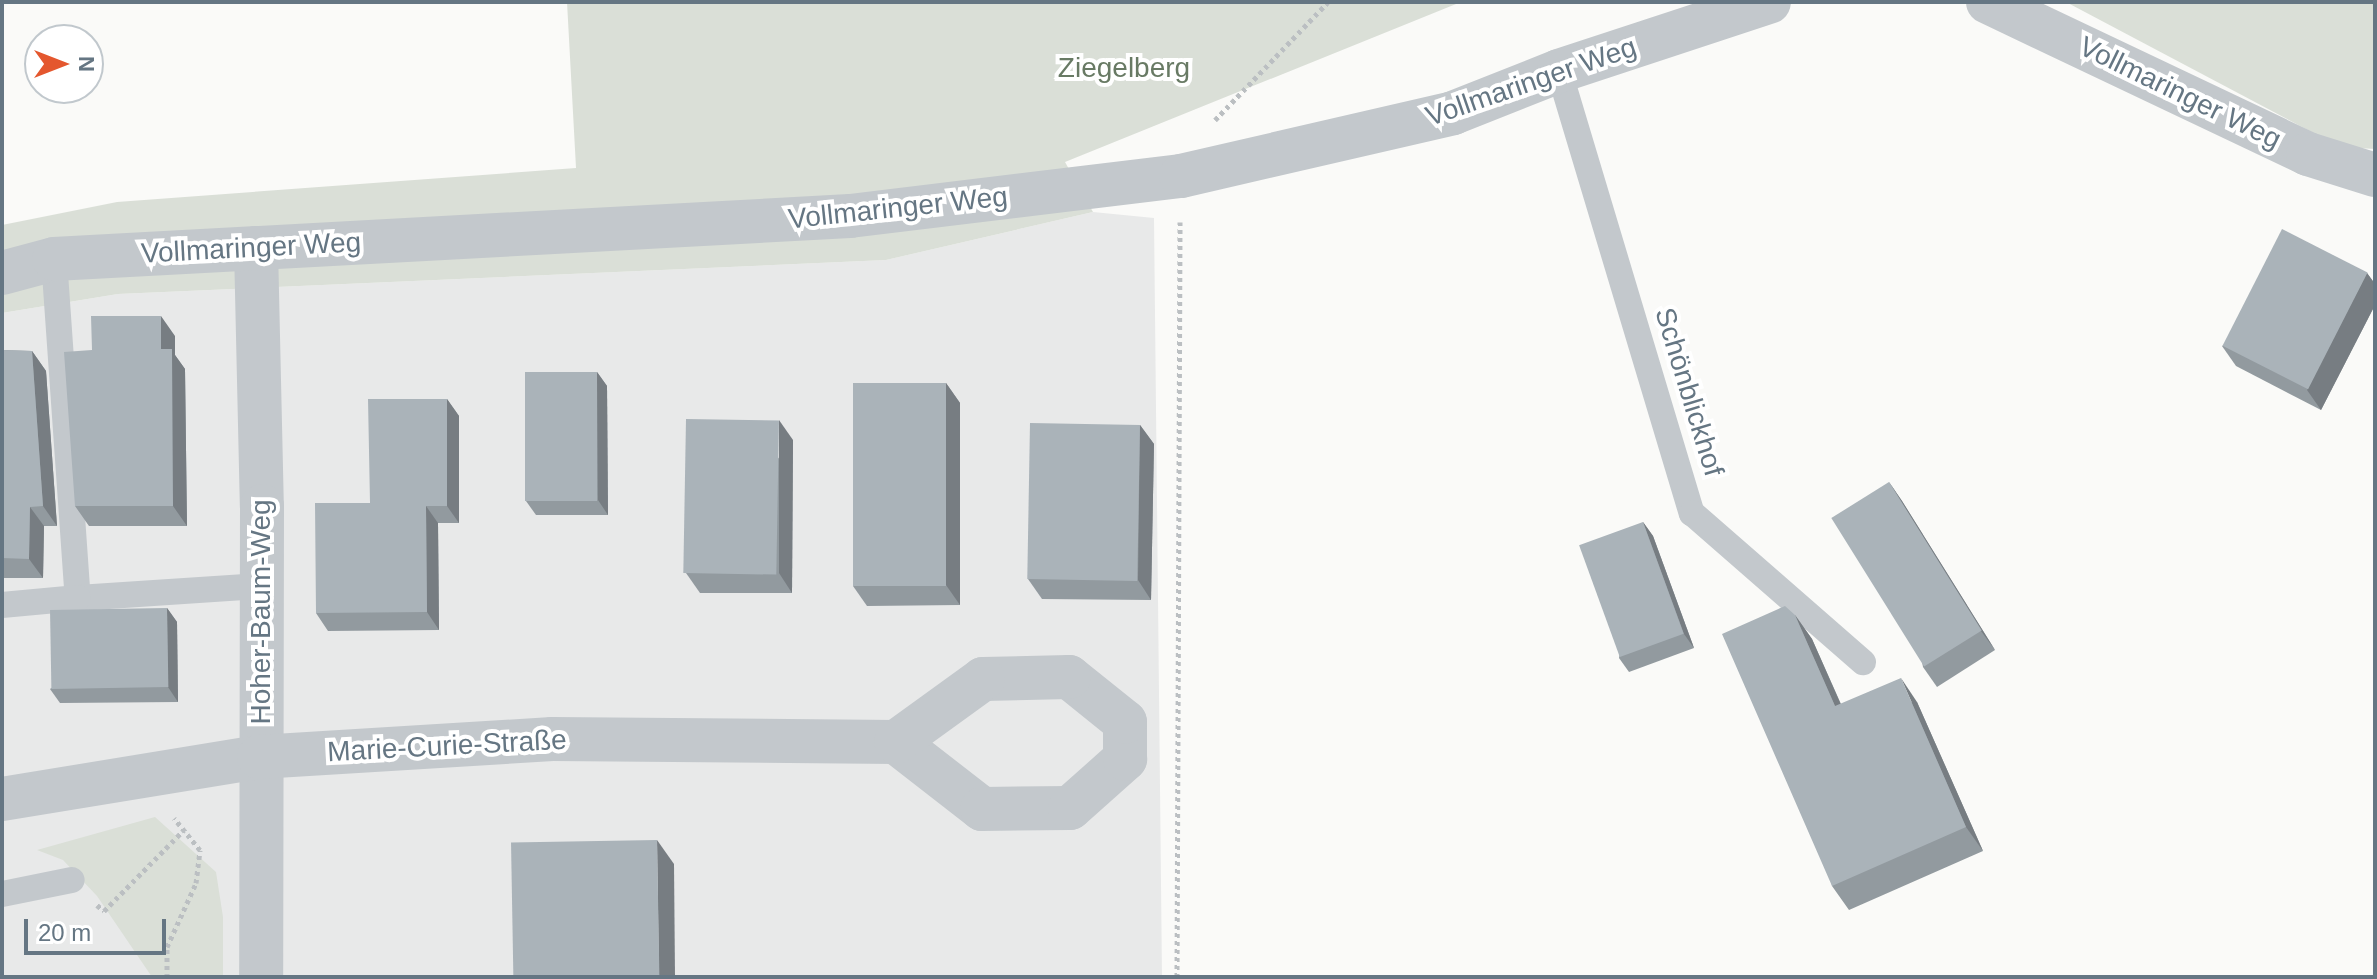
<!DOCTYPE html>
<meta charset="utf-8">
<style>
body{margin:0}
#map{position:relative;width:2377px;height:979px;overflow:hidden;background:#fafaf8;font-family:Helvetica,sans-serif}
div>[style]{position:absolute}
.built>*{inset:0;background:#e8e9e9}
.green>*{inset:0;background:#dadfd7}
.path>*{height:5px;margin-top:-2.5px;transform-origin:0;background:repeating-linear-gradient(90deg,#bbbfc2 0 4px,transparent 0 8px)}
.service>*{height:26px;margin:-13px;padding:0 13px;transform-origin:13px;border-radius:13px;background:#c3c8cc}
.minor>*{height:44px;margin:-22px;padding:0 22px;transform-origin:22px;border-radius:22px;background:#c3c8cc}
.wall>*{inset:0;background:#929a9f}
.shaded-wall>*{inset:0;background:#777d82}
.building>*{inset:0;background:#aab3b9;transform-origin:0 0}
span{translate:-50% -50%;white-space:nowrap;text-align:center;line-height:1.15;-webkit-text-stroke:8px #fff;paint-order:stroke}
.park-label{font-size:28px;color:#687a64}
.street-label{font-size:28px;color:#657683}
.frame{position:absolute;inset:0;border:4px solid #657683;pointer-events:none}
.north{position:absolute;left:24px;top:24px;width:80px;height:80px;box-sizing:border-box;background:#fff;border:2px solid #c1c8cd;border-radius:50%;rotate:90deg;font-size:22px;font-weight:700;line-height:32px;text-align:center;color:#657683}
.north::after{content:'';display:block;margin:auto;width:28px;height:36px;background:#e4572e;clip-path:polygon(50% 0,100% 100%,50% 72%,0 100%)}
.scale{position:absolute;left:24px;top:919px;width:142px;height:36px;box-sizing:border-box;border:4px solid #657683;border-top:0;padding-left:10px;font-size:24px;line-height:28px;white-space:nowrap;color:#657683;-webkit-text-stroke:6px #fff;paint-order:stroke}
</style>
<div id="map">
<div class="built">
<div style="clip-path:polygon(1093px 212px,1154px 218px,1162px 977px,2px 977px,2px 313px,118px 294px,886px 260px)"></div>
</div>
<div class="green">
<div style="clip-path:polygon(567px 2px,1461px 2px,1065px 162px,1093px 212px,886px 260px,118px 294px,2px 313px,2px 225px,117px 202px,576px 168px)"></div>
<div style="clip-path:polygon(2066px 2px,2375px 2px,2375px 149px,2340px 147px)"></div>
<div style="clip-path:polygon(155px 817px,216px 872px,223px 917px,223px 977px,152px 977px,97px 896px,63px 860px,37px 850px)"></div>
</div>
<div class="path">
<div style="left:1215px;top:120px;width:163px;rotate:-46.2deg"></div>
<div style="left:97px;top:905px;width:9px;rotate:41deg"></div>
<div style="left:104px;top:911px;width:114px;rotate:-45.4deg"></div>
<div style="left:167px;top:977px;width:30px;rotate:-90deg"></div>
<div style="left:167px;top:947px;width:70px;rotate:-65.6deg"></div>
<div style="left:196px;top:883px;width:33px;rotate:-83deg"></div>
<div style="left:200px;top:850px;width:41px;rotate:-129.1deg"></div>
<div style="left:1177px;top:977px;width:755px;rotate:-89.77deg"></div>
</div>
<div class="service">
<div style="left:1559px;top:71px;width:462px;rotate:73.3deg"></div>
<div style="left:1692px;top:513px;width:227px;rotate:41.1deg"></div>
<div style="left:54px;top:259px;width:340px;rotate:86deg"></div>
<div style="left:78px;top:598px;width:183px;rotate:-3.8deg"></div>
<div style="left:2px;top:605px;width:76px;rotate:-5.3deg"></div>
<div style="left:2px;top:894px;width:71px;rotate:-11.3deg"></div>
</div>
<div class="minor">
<div style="left:1988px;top:2px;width:354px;rotate:25.4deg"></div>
<div style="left:2308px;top:154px;width:70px;rotate:17.4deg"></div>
<div style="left:256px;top:248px;width:258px;rotate:88.7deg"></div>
<div style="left:262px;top:506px;width:471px;rotate:90.1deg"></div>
<div style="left:2px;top:273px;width:54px;rotate:-15.1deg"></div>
<div style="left:54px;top:259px;width:797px;rotate:-3.09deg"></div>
<div style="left:850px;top:216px;width:333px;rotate:-6.9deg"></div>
<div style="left:1181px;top:176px;width:279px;rotate:-13deg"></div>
<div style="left:1453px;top:113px;width:114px;rotate:-21.6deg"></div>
<div style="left:1559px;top:71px;width:221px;rotate:-18.2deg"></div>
<div style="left:2px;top:799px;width:260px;rotate:-9.3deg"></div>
<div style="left:259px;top:757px;width:294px;rotate:-3.5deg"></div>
<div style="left:552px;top:739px;width:344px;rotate:0.5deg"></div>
<div style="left:896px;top:742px;width:109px;rotate:37.9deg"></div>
<div style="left:982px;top:809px;width:88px;rotate:-0.7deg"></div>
<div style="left:1070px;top:808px;width:74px;rotate:-41.7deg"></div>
<div style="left:1125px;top:759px;width:37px;rotate:-90deg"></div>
<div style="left:1125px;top:722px;width:72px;rotate:-141.2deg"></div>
<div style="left:1069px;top:677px;width:86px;rotate:178.7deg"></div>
<div style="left:983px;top:679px;width:107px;rotate:144.1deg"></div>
</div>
<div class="wall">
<div style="clip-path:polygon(2367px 273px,2375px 284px,2375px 305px,2321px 410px,2236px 366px,2222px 346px)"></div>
<div style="clip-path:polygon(175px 336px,175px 355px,185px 369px,187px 526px,89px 526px,75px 506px,92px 350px)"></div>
<div style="clip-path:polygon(2px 350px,32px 351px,46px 371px,57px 526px,44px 526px,43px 578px,2px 578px)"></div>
<div style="clip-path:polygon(597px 372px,607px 386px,608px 515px,536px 515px,526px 501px)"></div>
<div style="clip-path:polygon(946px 383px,960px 403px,960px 605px,867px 606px,853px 586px)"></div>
<div style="clip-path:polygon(447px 399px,459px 416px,459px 523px,438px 523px,439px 630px,328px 631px,316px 613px)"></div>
<div style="clip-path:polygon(1140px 425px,1154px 444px,1151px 600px,1042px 599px,1028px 579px)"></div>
<div style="clip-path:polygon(793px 440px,792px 593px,700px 593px,686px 573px)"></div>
<div style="clip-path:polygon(1889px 482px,1902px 501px,1995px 650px,1937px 687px,1923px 667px)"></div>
<div style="clip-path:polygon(1643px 522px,1653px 536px,1694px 648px,1629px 672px,1619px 658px)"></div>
<div style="clip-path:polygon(167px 608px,177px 622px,178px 702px,60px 703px,50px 689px)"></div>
<div style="clip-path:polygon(1795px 615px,1812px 639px,1841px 704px,1917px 702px,1983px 851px,1849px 910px,1832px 886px)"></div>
</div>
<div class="shaded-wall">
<div style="clip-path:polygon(2367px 273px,2375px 284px,2375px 305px,2321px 410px,2307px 390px)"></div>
<div style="clip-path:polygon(161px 316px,175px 336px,175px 355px,185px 369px,187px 526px,173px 506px,161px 349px)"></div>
<div style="clip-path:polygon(32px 351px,46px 371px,57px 526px,43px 506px)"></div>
<div style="clip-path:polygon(597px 372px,607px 386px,608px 515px,598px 500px)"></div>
<div style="clip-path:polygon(946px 383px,960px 403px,960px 605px,946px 585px)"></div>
<div style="clip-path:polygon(447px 399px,459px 416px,459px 523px,447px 506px)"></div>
<div style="clip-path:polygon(779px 420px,793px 440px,792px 593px,779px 573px)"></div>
<div style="clip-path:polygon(1140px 425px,1154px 444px,1151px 600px,1138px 580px)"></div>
<div style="clip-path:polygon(1889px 482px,1902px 501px,1995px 650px,1981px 631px)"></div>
<div style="clip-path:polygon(426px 506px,438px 523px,439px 630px,427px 612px)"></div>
<div style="clip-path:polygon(30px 507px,44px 526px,43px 578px,29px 559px)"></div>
<div style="clip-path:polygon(1643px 522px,1653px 536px,1694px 648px,1684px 634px)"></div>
<div style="clip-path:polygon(167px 608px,177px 622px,178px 702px,168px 687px)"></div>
<div style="clip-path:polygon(1795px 615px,1812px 639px,1852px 730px,1835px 706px)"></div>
<div style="clip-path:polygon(1901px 678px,1917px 702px,1983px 851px,1966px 827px)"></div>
<div style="clip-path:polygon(657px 840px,674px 864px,675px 977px,659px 977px)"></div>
</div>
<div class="building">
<div style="left:2282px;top:229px;width:96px;height:131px;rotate:27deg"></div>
<div style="clip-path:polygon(91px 316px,161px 316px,161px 349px,172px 349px,173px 506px,75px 506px,64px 352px,92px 350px)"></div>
<div style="clip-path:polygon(2px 350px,32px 351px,43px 506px,30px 507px,29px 559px,2px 558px)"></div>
<div style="left:525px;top:372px;width:72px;height:129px"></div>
<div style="left:853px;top:383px;width:93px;height:203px"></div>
<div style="clip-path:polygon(368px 399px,447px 399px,447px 506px,426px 506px,427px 612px,316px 613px,315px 503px,370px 503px)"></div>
<div style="left:686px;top:419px;width:93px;height:154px;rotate:1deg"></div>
<div style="left:1030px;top:423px;width:110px;height:156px;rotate:1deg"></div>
<div style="left:1889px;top:482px;width:175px;height:68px;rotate:58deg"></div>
<div style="left:1643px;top:522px;width:119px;height:68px;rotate:70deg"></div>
<div style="clip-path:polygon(1785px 606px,1795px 615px,1835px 706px,1901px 678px,1966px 827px,1832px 886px,1722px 634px)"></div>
<div style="left:167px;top:608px;width:79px;height:117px;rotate:89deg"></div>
<div style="left:657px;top:840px;width:137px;height:146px;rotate:89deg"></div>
</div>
<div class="park-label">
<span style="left:1124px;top:68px">Ziegelberg</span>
</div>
<div class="street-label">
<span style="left:1531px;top:82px;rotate:-19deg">Vollmaringer Weg</span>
<span style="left:2180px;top:93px;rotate:26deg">Vollmaringer Weg</span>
<span style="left:898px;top:208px;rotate:-6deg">Vollmaringer Weg</span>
<span style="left:251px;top:248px;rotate:-3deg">Vollmaringer Weg</span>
<span style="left:1689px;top:392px;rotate:73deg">Schönblickhof</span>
<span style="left:261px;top:612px;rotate:-90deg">Hoher-Baum-Weg</span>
<span style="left:447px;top:746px;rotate:-3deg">Marie-Curie-Straße</span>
</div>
<div class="frame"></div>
<div class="north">N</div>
<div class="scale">20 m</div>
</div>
